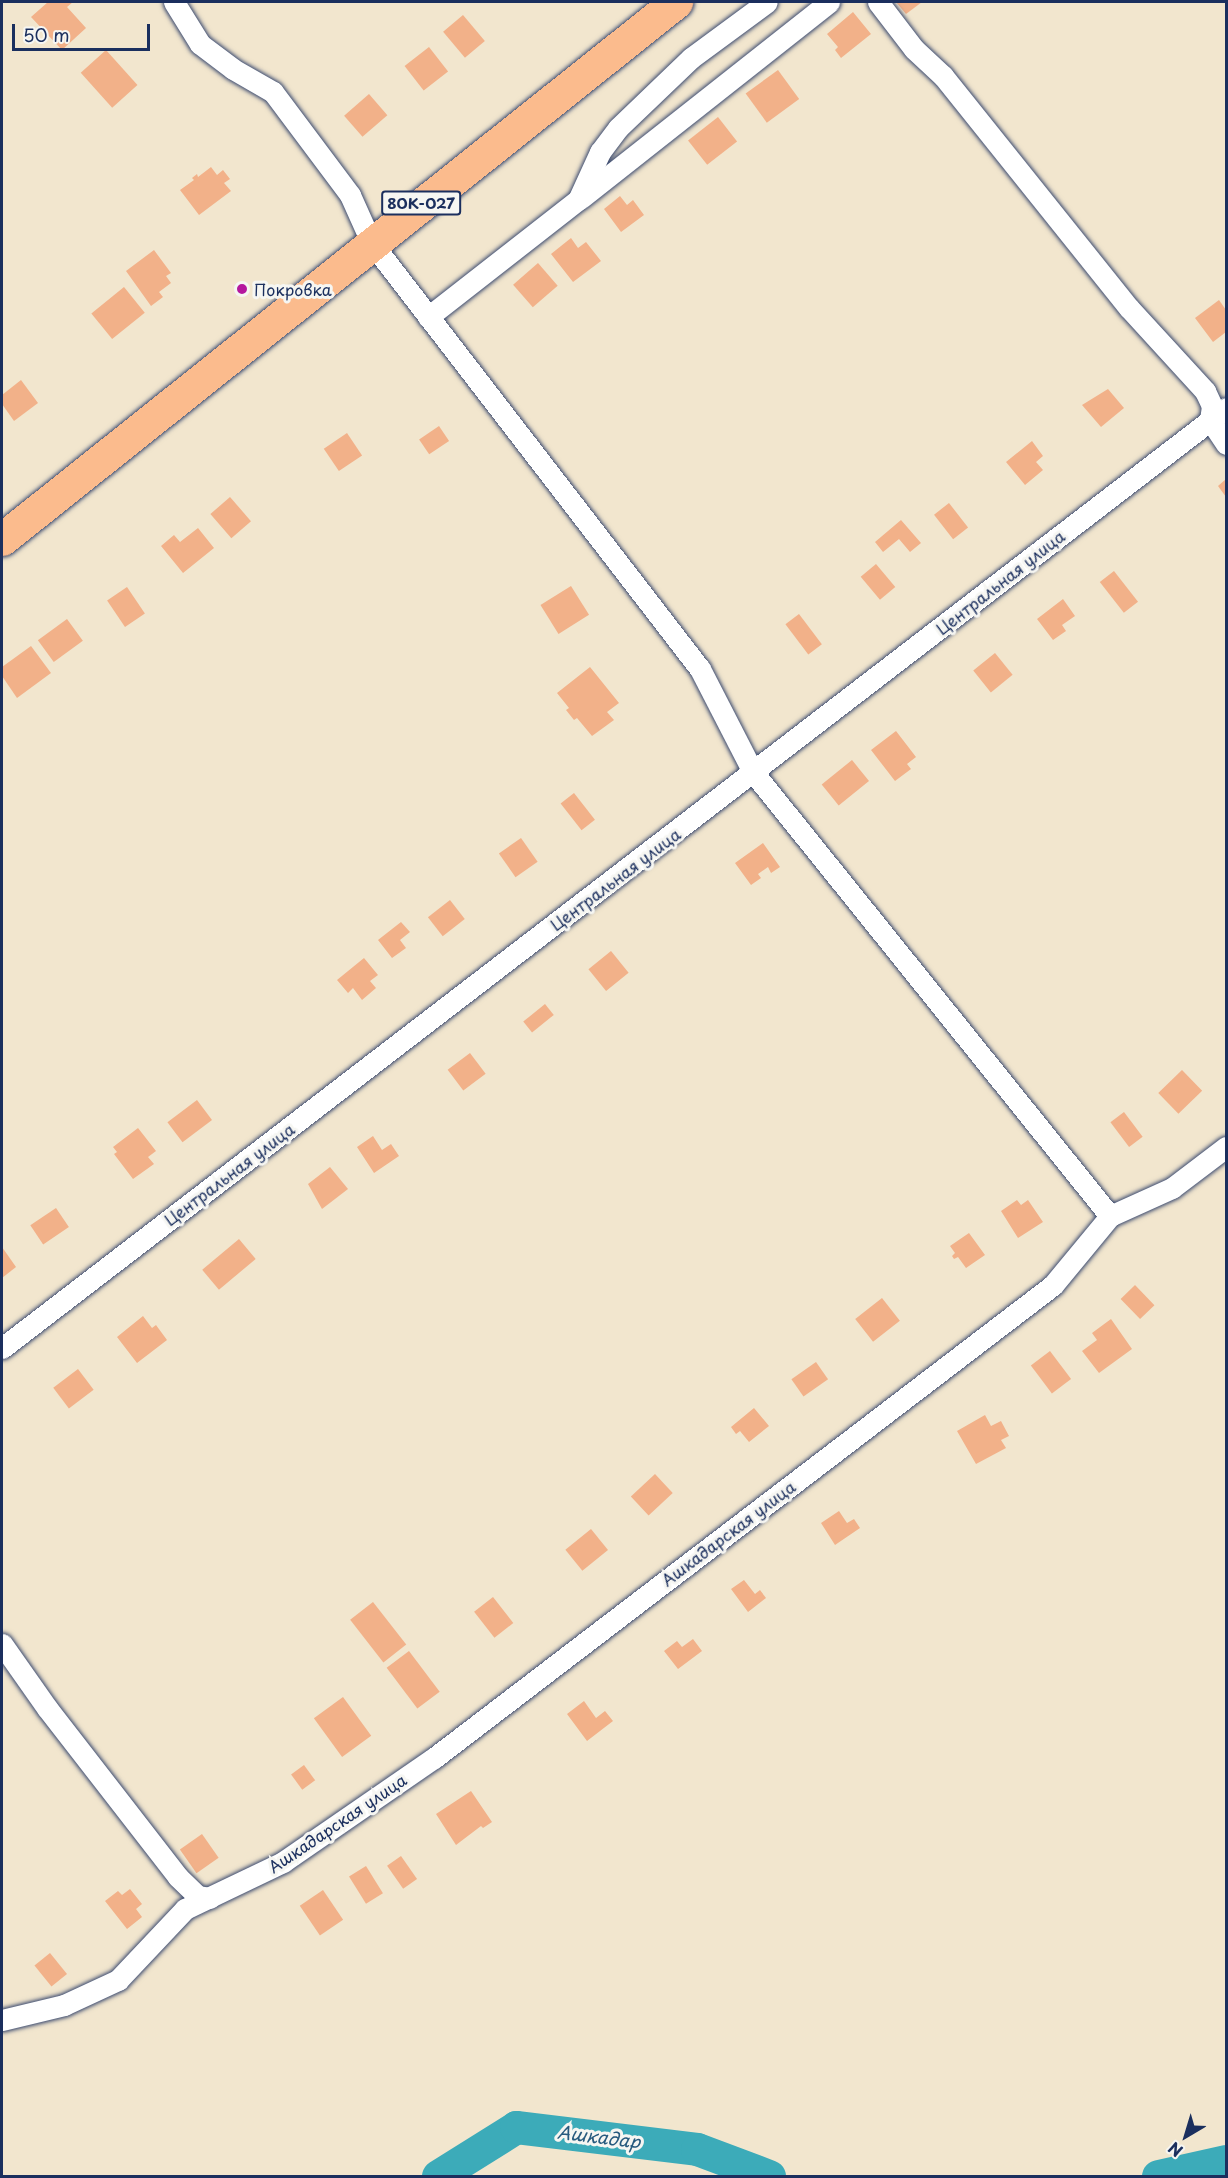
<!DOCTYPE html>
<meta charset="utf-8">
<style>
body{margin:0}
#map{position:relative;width:1228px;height:2178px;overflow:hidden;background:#f2e6ce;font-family:"Playpen Sans",sans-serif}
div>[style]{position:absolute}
.river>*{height:33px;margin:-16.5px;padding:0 16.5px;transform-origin:16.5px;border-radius:16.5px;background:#3cabb9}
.building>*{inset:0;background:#f2b189;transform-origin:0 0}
.roads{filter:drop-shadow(0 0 2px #3b4a6f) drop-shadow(0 0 2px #3b4a6f)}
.minor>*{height:21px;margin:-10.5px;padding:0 10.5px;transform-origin:10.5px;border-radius:10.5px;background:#fff}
.primary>*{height:33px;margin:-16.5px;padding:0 16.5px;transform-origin:16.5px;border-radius:16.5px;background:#fbbb8d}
.dots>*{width:16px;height:16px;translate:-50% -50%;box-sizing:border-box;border:3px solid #f6f6f2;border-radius:50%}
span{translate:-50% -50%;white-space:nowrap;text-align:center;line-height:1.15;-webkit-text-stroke:6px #f6f6f2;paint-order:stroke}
.shield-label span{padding:2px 4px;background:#f6f6f2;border:2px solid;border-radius:4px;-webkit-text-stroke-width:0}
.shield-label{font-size:15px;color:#1b2f5e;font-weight:700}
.poi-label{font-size:16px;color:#1b2f5e}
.left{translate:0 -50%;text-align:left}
.street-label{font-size:16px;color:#1b2f5e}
.water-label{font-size:18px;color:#275a7e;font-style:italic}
.frame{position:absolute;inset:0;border:3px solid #1b2f5e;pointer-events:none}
.north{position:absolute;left:1156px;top:2106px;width:60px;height:60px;-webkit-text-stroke:4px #f6f6f2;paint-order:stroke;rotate:218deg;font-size:16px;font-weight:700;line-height:24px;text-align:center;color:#1b2f5e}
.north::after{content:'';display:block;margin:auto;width:21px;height:27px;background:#1b2f5e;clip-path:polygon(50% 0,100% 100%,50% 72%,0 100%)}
.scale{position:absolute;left:12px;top:24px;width:138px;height:27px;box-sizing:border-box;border:3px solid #1b2f5e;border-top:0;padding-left:8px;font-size:18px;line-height:21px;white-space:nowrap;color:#1b2f5e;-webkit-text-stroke:4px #f6f6f2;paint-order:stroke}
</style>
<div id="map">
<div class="river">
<div style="left:438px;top:2176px;width:92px;rotate:-32.1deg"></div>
<div style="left:516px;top:2127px;width:182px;rotate:6.9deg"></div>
<div style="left:697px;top:2149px;width:77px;rotate:20.6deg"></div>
<div style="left:1158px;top:2176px;width:70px;rotate:-12.4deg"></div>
</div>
<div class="building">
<div style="clip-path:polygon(48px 2px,73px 2px,67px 7px,86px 28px,62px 50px,31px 17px)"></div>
<div style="clip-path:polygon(896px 2px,922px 2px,906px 14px)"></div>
<div style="clip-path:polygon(853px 12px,871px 34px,841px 58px,835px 50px,838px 47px,827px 34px)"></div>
<div style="left:463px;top:15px;width:34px;height:26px;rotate:50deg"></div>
<div style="left:429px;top:47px;width:31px;height:31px;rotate:52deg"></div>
<div style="left:106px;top:50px;width:47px;height:34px;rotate:48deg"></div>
<div style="left:778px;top:70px;width:36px;height:40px;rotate:54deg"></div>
<div style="left:369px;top:94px;width:28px;height:33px;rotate:49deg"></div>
<div style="left:718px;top:117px;width:31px;height:38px;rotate:52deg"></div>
<div style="clip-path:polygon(211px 167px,217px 175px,223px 170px,230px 179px,224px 183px,231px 191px,199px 215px,180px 190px,194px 180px,192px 178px,197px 174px,198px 177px)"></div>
<div style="clip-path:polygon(620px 196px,627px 205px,633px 200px,644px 215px,621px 232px,604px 209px)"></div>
<div style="clip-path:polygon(571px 238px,578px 248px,586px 242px,601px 261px,573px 282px,551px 254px)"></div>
<div style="clip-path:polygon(154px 250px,171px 273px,166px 276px,171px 283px,159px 292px,163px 297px,151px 306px,126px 271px)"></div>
<div style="left:538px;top:263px;width:30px;height:33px;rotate:49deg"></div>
<div style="left:124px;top:287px;width:33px;height:42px;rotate:51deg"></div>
<div style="clip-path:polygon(1219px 300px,1226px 310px,1226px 332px,1213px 342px,1195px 318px)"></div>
<div style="clip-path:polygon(21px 380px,38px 403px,14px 421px,2px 404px,2px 395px)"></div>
<div style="clip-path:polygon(1108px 389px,1124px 408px,1101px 427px,1082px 405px)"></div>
<div style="left:439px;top:426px;width:18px;height:24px;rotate:56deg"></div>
<div style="left:347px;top:433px;width:27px;height:28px;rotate:56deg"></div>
<div style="clip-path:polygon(1032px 441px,1043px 456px,1036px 462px,1043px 470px,1025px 485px,1006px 462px)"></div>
<div style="clip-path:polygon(1226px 479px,1226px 497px,1218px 486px)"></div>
<div style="left:230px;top:497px;width:32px;height:26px;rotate:49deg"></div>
<div style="left:949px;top:503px;width:31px;height:19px;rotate:52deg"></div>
<div style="clip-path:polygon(901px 520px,921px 543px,910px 552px,899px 539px,883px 552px,875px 542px)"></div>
<div style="clip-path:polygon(198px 528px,214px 548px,183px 573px,161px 546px,174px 535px,180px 542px)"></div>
<div style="left:876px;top:564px;width:30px;height:20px;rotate:50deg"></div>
<div style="left:1114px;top:571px;width:39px;height:18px;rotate:52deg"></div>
<div style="left:571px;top:586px;width:34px;height:36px;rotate:58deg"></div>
<div style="left:127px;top:587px;width:32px;height:24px;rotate:56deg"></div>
<div style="clip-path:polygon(1063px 599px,1075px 616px,1062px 625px,1066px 631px,1053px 640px,1037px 619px)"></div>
<div style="left:799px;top:614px;width:38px;height:17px;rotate:53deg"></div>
<div style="left:67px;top:619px;width:27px;height:36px;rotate:54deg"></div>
<div style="clip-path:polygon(31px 646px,51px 673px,17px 698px,2px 676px,2px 667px)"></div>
<div style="left:995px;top:653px;width:28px;height:28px;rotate:51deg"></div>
<div style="clip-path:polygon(590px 667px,619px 703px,607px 712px,614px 720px,592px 736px,577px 718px,574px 720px,566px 710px,569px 708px,557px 693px)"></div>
<div style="clip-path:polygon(896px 731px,916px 757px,907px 764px,911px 769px,895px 781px,871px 750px)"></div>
<div style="left:852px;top:760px;width:27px;height:39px;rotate:51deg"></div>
<div style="left:574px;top:793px;width:34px;height:17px;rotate:52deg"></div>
<div style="left:521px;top:838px;width:29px;height:27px;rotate:55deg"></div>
<div style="clip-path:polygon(763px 843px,780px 867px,771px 873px,768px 867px,758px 874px,761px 878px,751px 885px,735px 863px)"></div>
<div style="left:450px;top:900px;width:24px;height:28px;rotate:52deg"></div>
<div style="clip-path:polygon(401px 922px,410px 932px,400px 940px,406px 948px,392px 958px,378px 940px)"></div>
<div style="left:611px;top:951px;width:28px;height:29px;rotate:51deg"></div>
<div style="clip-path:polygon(364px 958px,378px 975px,370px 981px,376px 988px,362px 1000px,353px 988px,348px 993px,337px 980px)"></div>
<div style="left:545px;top:1004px;width:14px;height:28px;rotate:51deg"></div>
<div style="left:470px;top:1053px;width:26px;height:28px;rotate:53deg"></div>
<div style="left:1182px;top:1070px;width:29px;height:33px;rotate:46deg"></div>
<div style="left:197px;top:1100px;width:25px;height:37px;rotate:53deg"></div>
<div style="left:1124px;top:1112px;width:31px;height:17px;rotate:53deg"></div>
<div style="clip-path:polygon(138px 1128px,156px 1151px,148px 1157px,154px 1164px,133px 1179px,114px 1154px,117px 1152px,113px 1147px)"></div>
<div style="clip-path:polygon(373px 1136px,382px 1150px,391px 1144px,399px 1156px,374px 1173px,357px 1147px)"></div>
<div style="clip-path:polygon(330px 1167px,348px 1189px,322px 1209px,308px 1184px)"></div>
<div style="clip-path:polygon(1017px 1200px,1021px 1205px,1028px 1200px,1043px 1222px,1018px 1238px,1001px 1211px)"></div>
<div style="left:56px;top:1208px;width:23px;height:31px;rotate:56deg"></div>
<div style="clip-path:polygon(969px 1233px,985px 1255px,966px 1268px,958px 1257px,954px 1259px,952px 1256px,955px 1253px,950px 1246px)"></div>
<div style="left:239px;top:1239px;width:26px;height:48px;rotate:50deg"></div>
<div style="clip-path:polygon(2px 1247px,16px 1267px,2px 1278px)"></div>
<div style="left:1135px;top:1285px;width:28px;height:20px;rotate:46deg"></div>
<div style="left:882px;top:1298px;width:29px;height:34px;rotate:52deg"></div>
<div style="clip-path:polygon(143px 1316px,152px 1328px,156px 1325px,167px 1340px,137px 1363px,117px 1337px)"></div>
<div style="clip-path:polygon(1111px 1319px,1132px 1349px,1099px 1373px,1082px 1351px,1097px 1340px,1092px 1333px)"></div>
<div style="left:1050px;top:1351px;width:35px;height:24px;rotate:53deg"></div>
<div style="left:816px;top:1362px;width:21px;height:30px;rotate:55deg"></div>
<div style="left:78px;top:1369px;width:26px;height:31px;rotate:53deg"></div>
<div style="clip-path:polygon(754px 1408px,769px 1426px,749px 1442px,740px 1431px,736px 1434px,731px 1427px)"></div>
<div style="clip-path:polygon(985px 1415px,991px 1426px,1001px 1421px,1009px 1436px,1001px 1440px,1006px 1448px,976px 1464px,957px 1431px)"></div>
<div style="left:655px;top:1474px;width:26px;height:33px;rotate:47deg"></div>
<div style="clip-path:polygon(839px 1511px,847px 1523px,854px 1519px,860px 1528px,835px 1545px,821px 1523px)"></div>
<div style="left:591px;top:1529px;width:27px;height:33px;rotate:51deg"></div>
<div style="clip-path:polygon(744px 1580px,755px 1594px,760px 1590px,766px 1598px,748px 1612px,731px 1589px)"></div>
<div style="left:493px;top:1597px;width:33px;height:24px;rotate:52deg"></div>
<div style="left:373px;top:1602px;width:54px;height:29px;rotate:52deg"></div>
<div style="clip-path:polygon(693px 1639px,702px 1651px,678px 1669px,664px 1651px,677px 1641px,682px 1647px)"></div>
<div style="left:409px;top:1651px;width:51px;height:28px;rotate:53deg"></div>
<div style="left:343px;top:1697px;width:48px;height:36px;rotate:54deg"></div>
<div style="clip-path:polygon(584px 1701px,596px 1718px,605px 1711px,613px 1721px,587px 1741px,567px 1714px)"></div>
<div style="left:304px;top:1765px;width:19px;height:16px;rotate:54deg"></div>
<div style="clip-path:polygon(471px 1791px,492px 1822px,483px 1828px,481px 1826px,456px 1845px,436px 1814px)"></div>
<div style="left:202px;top:1834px;width:29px;height:27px;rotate:55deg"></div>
<div style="left:401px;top:1856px;width:28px;height:17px;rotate:55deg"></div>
<div style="left:366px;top:1866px;width:32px;height:20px;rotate:58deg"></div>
<div style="clip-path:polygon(130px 1889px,142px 1904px,136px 1909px,142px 1917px,127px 1929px,105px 1901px,118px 1891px,122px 1895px)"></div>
<div style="left:323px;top:1890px;width:36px;height:28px;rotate:56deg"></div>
<div style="left:50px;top:1953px;width:27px;height:20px;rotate:51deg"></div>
</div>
<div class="roads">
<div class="minor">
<div style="left:174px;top:2px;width:49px;rotate:58.2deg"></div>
<div style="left:200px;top:44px;width:41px;rotate:37.1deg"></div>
<div style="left:233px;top:69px;width:46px;rotate:29.9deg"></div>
<div style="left:273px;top:92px;width:129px;rotate:53.2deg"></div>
<div style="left:350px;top:195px;width:51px;rotate:65.9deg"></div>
<div style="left:371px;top:242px;width:539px;rotate:52.39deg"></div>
<div style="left:700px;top:669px;width:116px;rotate:62.8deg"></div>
<div style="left:753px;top:772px;width:570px;rotate:51.2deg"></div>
<div style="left:878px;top:2px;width:59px;rotate:52.5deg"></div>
<div style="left:914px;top:49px;width:40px;rotate:43deg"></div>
<div style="left:943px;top:76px;width:297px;rotate:51.3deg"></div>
<div style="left:1129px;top:308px;width:113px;rotate:47.5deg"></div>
<div style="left:1205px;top:391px;width:17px;rotate:65deg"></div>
<div style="left:1212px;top:406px;width:14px;rotate:98deg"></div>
<div style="left:1210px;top:420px;width:29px;rotate:56deg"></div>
<div style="left:581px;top:198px;width:316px;rotate:-38.3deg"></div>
<div style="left:428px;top:317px;width:190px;rotate:-38deg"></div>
<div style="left:578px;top:200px;width:53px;rotate:-65.4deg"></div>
<div style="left:600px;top:152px;width:30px;rotate:-53deg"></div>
<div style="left:618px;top:128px;width:101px;rotate:-43.8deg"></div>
<div style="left:691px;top:58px;width:94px;rotate:-36.4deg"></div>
<div style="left:2px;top:1348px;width:1543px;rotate:-37.52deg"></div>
<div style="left:2px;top:1644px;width:78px;rotate:54.9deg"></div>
<div style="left:47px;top:1708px;width:214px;rotate:52.2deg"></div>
<div style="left:178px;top:1877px;width:28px;rotate:44deg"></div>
<div style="left:198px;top:1896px;width:12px;rotate:9deg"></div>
<div style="left:2px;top:2020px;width:64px;rotate:-13.6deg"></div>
<div style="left:64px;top:2005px;width:60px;rotate:-24.8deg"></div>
<div style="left:118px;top:1980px;width:98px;rotate:-46.7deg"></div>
<div style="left:185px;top:1909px;width:109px;rotate:-25.6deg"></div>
<div style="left:283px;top:1862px;width:183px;rotate:-34.6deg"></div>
<div style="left:434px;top:1758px;width:779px;rotate:-37.38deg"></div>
<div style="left:1053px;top:1285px;width:89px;rotate:-50.4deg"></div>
<div style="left:1110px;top:1216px;width:68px;rotate:-24.3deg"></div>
<div style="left:1172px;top:1188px;width:68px;rotate:-37.2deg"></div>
</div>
<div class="primary">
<div style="left:2px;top:539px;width:862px;rotate:-38.55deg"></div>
</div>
</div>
<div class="dots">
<div style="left:242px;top:289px;background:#b5179e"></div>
</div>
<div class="shield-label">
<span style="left:421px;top:203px">80К-027</span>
</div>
<div class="poi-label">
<span class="left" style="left:254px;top:289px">Покровка</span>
</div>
<div class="street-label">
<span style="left:1000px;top:582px;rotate:-38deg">Центральная улица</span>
<span style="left:615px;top:879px;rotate:-37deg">Центральная улица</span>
<span style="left:229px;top:1174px;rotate:-37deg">Центральная улица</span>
<span style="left:728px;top:1533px;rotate:-37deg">Ашкадарская улица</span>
<span style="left:337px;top:1823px;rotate:-34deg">Ашкадарская улица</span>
</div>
<div class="water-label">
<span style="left:599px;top:2137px;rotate:7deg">Ашкадар</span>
</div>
<div class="frame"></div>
<div class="north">N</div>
<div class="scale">50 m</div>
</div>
